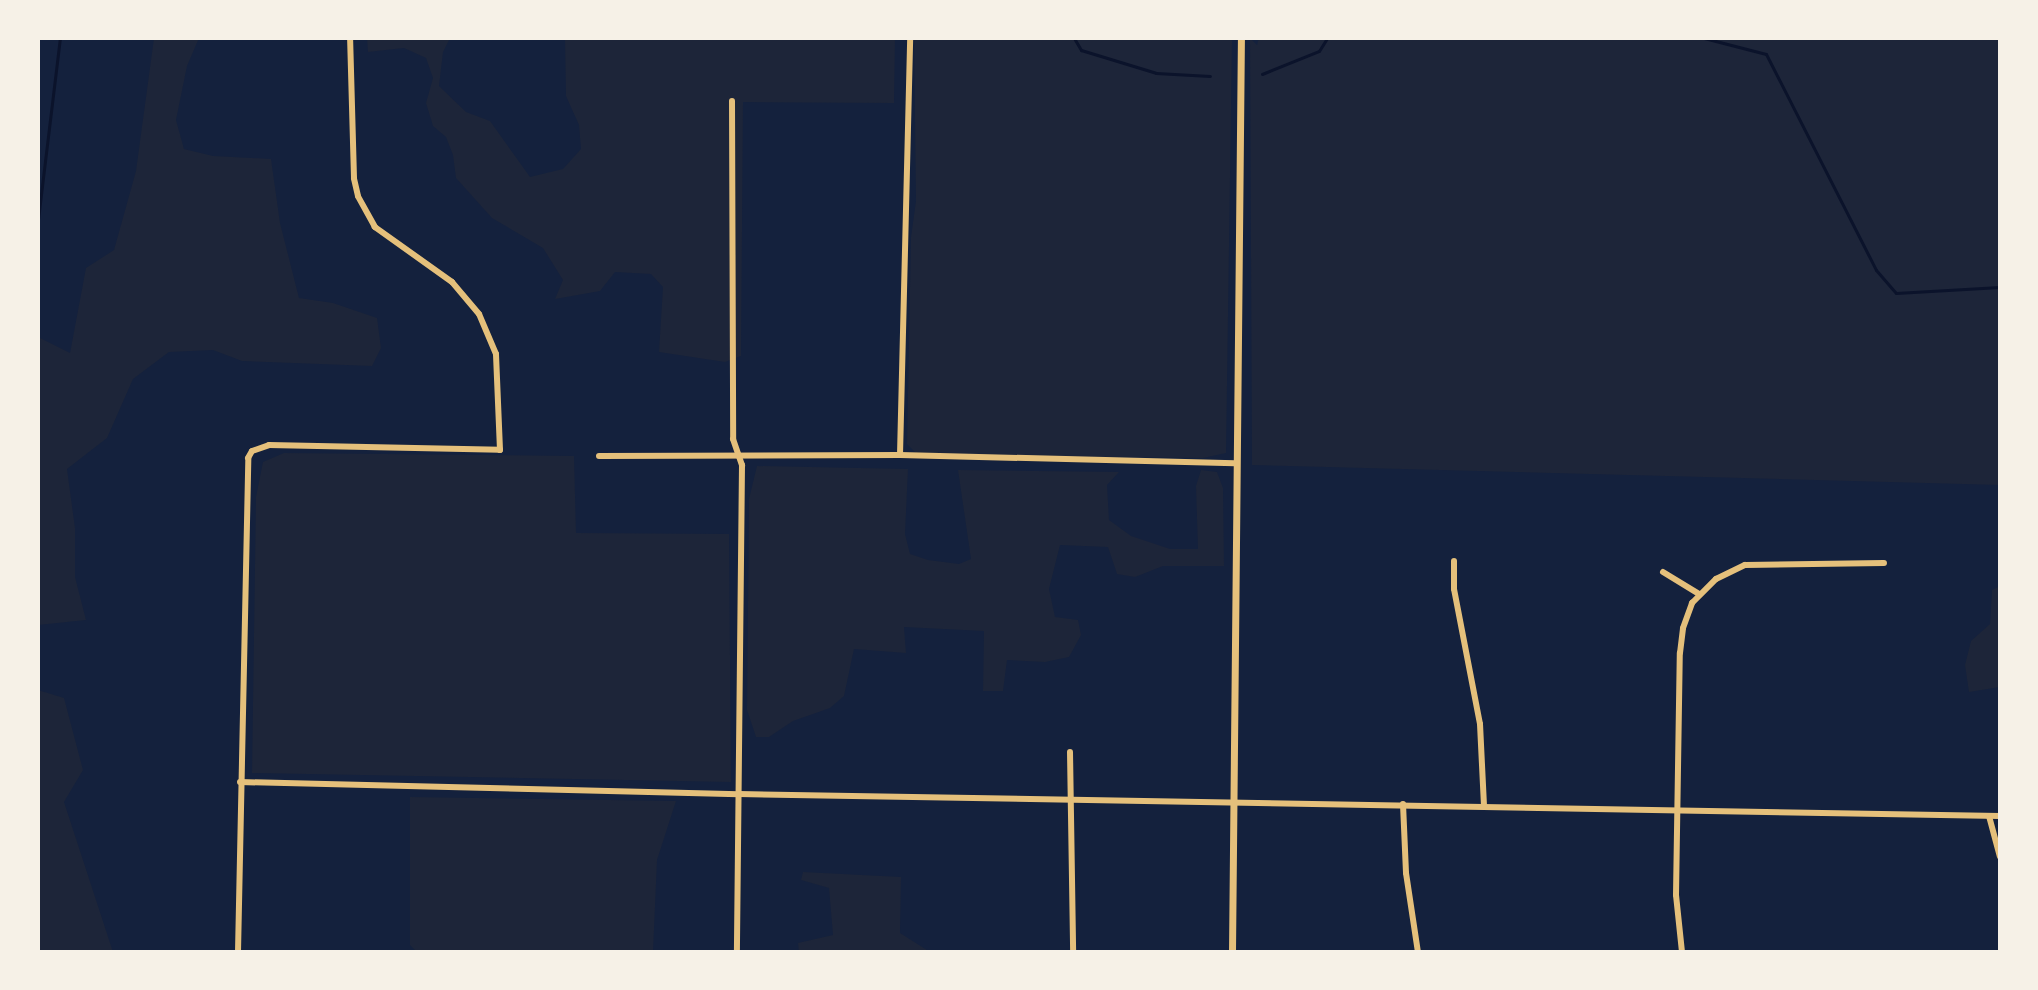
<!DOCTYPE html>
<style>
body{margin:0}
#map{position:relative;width:2038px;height:990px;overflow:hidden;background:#14213d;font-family:"Noto Sans",sans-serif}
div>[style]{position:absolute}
.green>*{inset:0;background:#1d2539}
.stream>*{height:3px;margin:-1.5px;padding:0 1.5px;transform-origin:1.5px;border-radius:1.5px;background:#0b132b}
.minor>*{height:6px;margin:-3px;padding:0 3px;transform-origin:3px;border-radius:3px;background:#e5c07b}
.tertiary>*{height:7px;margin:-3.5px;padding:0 3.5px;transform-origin:3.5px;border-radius:3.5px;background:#e5c07b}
span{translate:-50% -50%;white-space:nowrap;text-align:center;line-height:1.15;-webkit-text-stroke:6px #f6f1e7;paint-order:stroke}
.frame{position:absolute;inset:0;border:40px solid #f6f1e7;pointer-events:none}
</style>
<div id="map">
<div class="green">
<div style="clip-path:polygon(154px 38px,199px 38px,187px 66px,176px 120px,184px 149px,213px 156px,271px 159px,280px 223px,299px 298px,333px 303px,377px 318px,381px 348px,372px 366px,242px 361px,213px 350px,169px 352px,133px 379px,107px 438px,67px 469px,75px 528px,75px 577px,86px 620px,38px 625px,38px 337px,70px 353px,86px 268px,114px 250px,136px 171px)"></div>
<div style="clip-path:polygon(367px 38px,450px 38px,443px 52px,439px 86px,466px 112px,490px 121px,530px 177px,563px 169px,581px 149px,579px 125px,566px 96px,565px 38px,895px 38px,894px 103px,743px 102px,741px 356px,725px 362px,659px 352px,663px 287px,651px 274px,615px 272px,600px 291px,555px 299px,563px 280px,543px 248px,492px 218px,456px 178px,453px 155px,446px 137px,433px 126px,426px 103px,433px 78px,426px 58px,404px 48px,368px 52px)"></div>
<div style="clip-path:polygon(914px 38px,1232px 38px,1226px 453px,1203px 458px,931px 455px,916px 453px,907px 444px,911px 237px,916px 201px)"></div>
<div style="clip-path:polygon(1250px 38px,1257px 45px,1259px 38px,2000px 38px,2000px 485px,1252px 465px)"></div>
<div style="clip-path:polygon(284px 453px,574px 456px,576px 533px,729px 534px,731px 782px,252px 773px,256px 497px,263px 462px)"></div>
<div style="clip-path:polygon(757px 466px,908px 469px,905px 534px,910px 554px,928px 560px,959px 564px,971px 559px,958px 470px,1119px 472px,1107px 485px,1109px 520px,1131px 536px,1170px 549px,1198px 549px,1196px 486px,1201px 470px,1217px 472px,1223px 488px,1224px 566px,1163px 566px,1135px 577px,1117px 574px,1108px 547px,1060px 545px,1049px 589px,1055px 617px,1078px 620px,1081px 635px,1069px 657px,1045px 662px,1007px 660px,1003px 691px,983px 691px,984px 631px,904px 627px,906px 653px,854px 649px,844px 696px,830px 708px,793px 721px,769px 737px,756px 737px,747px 710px,749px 499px)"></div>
<div style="clip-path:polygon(2000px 586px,2000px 687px,1969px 692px,1965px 665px,1971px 641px,1990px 624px,1992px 590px)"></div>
<div style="clip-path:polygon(38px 690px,64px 698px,83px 770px,64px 802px,113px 952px,38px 952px)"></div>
<div style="clip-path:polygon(410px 797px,676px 801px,657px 860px,653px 952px,417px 952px,410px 945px)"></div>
<div style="clip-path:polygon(803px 872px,901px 877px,900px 933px,930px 952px,799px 952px,798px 943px,833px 935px,829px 888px,801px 880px)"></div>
</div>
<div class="stream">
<div style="left:1074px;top:38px;width:14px;rotate:60deg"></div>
<div style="left:1081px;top:50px;width:78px;rotate:17deg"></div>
<div style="left:1156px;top:73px;width:54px;rotate:3.2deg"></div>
<div style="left:1704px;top:38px;width:64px;rotate:14.5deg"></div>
<div style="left:1766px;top:54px;width:242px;rotate:63deg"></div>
<div style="left:1876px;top:270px;width:30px;rotate:49deg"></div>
<div style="left:1896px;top:293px;width:104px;rotate:-3.3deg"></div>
<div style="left:1262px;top:74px;width:61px;rotate:-22deg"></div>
<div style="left:1319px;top:51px;width:15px;rotate:-58deg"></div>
<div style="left:38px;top:219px;width:182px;rotate:-83.1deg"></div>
</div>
<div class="minor">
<div style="left:732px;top:101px;width:338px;rotate:89.8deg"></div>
<div style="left:733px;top:439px;width:28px;rotate:71deg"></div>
<div style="left:742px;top:465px;width:487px;rotate:90.6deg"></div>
<div style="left:900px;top:455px;width:417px;rotate:-88.6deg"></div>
<div style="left:599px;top:456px;width:301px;rotate:-0.2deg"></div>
<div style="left:900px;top:455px;width:335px;rotate:1.4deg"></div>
<div style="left:1454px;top:561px;width:28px;rotate:90deg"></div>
<div style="left:1454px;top:589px;width:137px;rotate:79.1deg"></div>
<div style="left:1480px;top:724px;width:81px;rotate:87.2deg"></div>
<div style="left:1663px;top:572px;width:42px;rotate:31.4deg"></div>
<div style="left:1070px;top:752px;width:200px;rotate:89.1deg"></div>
<div style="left:240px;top:782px;width:499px;rotate:1.4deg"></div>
<div style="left:739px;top:794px;width:1261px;rotate:1deg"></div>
<div style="left:1403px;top:804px;width:69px;rotate:87.5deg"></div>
<div style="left:1406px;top:873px;width:80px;rotate:81.4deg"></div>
<div style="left:1989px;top:816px;width:42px;rotate:75deg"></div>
<div style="left:238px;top:952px;width:494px;rotate:-88.8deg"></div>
<div style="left:248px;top:458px;width:8px;rotate:-60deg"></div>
<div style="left:252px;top:451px;width:18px;rotate:-19deg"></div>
<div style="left:269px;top:445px;width:231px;rotate:1.2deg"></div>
<div style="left:500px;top:450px;width:96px;rotate:-92.4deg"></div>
<div style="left:496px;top:354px;width:43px;rotate:-113deg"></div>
<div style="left:479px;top:314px;width:42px;rotate:-130.2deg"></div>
<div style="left:452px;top:282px;width:95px;rotate:-144.5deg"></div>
<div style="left:375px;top:227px;width:35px;rotate:-119deg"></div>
<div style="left:358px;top:196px;width:18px;rotate:-103deg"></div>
<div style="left:354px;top:178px;width:140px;rotate:-91.6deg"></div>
<div style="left:1682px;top:952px;width:57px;rotate:-96deg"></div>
<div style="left:1676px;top:895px;width:242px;rotate:-89.1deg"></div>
<div style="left:1680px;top:653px;width:25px;rotate:-83deg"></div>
<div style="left:1683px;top:628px;width:27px;rotate:-70deg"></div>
<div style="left:1692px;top:603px;width:34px;rotate:-45deg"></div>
<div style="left:1716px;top:579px;width:32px;rotate:-26deg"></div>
<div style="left:1745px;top:565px;width:139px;rotate:-0.8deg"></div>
</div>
<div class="tertiary">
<div style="left:1232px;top:952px;width:914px;rotate:-89.44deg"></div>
</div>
<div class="frame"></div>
</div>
